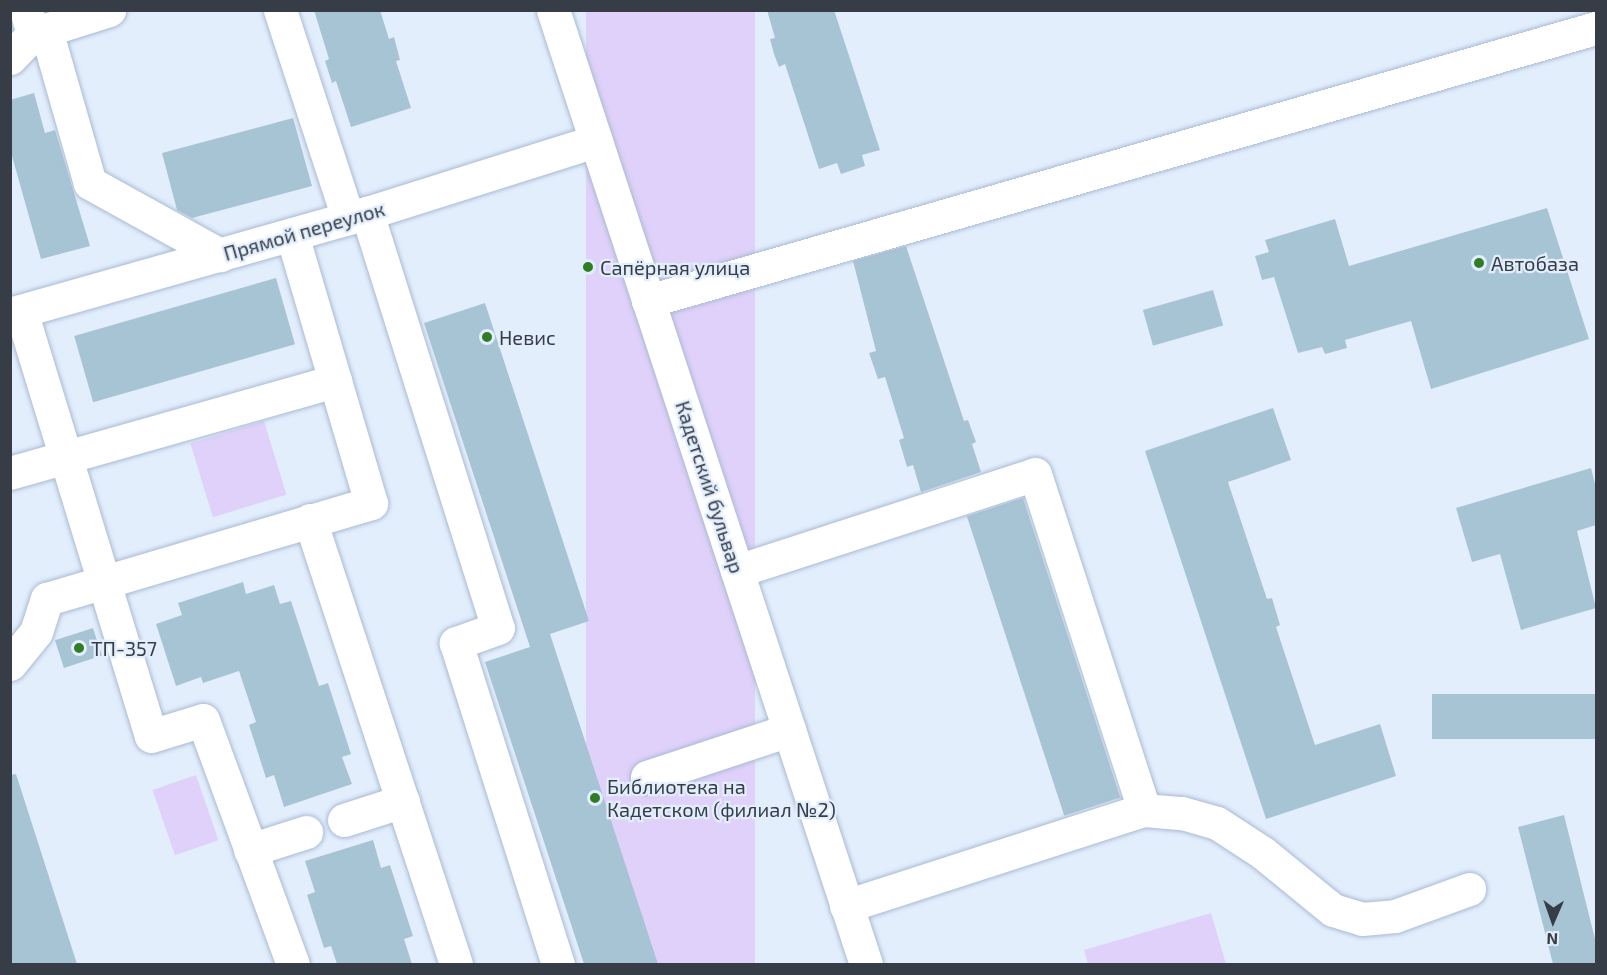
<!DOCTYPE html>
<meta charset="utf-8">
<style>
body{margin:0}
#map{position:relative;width:1607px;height:975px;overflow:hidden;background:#e3eefd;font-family:"Exo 2",sans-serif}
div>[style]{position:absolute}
.green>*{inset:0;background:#e0d1fa;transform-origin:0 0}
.building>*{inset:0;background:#a7c4d5;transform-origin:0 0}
.roads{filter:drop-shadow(0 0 2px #a9bbd3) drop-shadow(0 0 2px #a9bbd3)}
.minor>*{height:33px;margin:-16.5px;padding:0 16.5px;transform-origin:16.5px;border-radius:16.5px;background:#fff}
.dots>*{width:16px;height:16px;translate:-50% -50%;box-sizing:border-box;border:3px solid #e3eefd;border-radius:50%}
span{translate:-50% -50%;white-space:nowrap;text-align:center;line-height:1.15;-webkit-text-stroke:4.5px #e3eefd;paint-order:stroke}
.street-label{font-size:20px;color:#363d47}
.poi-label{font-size:20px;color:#363d47}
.left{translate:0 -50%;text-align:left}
.frame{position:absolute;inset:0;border:12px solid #363d47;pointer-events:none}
.north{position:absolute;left:1523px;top:891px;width:60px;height:60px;-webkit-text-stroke:4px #e3eefd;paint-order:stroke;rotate:182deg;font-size:16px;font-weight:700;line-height:24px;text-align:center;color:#363d47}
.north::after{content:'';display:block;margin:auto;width:21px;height:27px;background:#363d47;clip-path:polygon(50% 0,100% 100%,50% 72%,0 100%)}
</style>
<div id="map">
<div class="green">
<div style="left:586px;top:11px;width:169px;height:1003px"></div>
<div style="left:264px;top:421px;width:77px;height:77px;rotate:73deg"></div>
<div style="left:196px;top:775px;width:69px;height:46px;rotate:71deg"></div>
<div style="clip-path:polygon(1211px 913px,1226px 964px,1088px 964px,1084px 950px)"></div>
</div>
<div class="building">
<div style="clip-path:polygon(314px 10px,380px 10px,389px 39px,394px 37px,400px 60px,396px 61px,411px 108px,351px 127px,336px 81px,332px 83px,325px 61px,329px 59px)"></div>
<div style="clip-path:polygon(767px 10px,834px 10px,880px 150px,862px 155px,865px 166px,841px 174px,837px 163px,819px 169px,785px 64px,779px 67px,774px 54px,770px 39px,775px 38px)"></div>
<div style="clip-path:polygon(34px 93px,45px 133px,55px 130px,90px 246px,41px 259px,10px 149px,10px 100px)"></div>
<div style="clip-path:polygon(293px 118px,312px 186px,192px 218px,177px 210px,162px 153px)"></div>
<div style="clip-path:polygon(1547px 208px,1589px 339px,1431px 389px,1411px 321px,1345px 340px,1347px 348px,1325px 354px,1322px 347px,1298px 353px,1274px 277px,1262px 280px,1255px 256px,1269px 252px,1265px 240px,1335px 219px,1349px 266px)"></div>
<div style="clip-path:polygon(906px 246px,964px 421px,968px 420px,976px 442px,972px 444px,981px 472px,921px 492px,913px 465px,907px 467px,899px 440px,904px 438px,885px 377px,878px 379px,869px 353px,876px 351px,853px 261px)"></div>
<div style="left:276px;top:278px;width:69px;height:210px;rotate:74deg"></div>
<div style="left:1213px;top:290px;width:37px;height:73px;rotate:74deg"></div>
<div style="clip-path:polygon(485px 303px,589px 621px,550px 634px,658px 964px,584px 964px,485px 662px,530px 647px,424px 323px)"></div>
<div style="clip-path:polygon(1273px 408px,1291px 460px,1228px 482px,1267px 599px,1272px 598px,1280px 625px,1276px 627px,1315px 745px,1380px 724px,1396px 776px,1266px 819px,1145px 451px)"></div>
<div style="clip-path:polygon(1591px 468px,1596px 488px,1596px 525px,1577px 531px,1596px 608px,1521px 630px,1500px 554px,1472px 562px,1456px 508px)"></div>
<div style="left:1023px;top:498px;width:315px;height:59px;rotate:72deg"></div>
<div style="clip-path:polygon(243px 582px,246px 594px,274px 585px,280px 604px,291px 601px,319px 686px,328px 683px,351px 754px,342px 757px,352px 784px,284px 807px,274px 775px,266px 778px,249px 725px,256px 722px,239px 671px,203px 683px,201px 677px,176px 686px,156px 624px,182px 615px,178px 603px)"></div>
<div style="left:93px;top:628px;width:29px;height:40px;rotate:72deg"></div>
<div style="left:1596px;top:694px;width:45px;height:164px;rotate:90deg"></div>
<div style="clip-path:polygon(16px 774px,77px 964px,10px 964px,10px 775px)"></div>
<div style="clip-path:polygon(1564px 815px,1596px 943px,1596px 964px,1553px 964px,1518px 827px)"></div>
<div style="clip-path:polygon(373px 840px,381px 868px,390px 865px,413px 936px,404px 939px,412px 964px,337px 964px,331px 946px,324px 948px,307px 895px,315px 892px,305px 861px)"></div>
</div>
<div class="roads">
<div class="minor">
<div style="left:26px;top:10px;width:25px;rotate:74deg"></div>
<div style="left:33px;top:34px;width:80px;rotate:-17.5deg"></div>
<div style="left:280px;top:10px;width:219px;rotate:71.9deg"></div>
<div style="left:553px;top:10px;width:1004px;rotate:71.84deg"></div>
<div style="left:46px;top:30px;width:159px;rotate:74deg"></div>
<div style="left:90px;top:183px;width:149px;rotate:29deg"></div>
<div style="left:10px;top:58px;width:33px;rotate:-46deg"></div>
<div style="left:367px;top:213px;width:435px;rotate:72.5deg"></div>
<div style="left:498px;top:628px;width:45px;rotate:160.3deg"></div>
<div style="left:456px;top:643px;width:337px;rotate:72.4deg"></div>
<div style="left:648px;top:301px;width:987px;rotate:-16.07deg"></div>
<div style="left:21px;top:311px;width:444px;rotate:73deg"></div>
<div style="left:151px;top:736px;width:54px;rotate:-17.1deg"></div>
<div style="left:203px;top:720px;width:260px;rotate:69.8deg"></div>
<div style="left:10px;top:314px;width:371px;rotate:-15.8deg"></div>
<div style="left:367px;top:213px;width:240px;rotate:-17.5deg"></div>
<div style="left:10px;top:473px;width:338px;rotate:-15.8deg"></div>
<div style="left:310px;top:520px;width:467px;rotate:71.8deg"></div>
<div style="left:737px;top:571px;width:313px;rotate:-18deg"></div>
<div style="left:1035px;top:474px;width:353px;rotate:72deg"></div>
<div style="left:10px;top:664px;width:41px;rotate:-50.9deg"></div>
<div style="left:36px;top:632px;width:35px;rotate:-72deg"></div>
<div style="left:47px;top:599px;width:338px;rotate:-16.5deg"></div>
<div style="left:371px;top:503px;width:280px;rotate:-106.4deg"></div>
<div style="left:647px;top:777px;width:150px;rotate:-18.3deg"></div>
<div style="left:344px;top:820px;width:62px;rotate:-17.9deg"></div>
<div style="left:250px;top:850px;width:59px;rotate:-17.8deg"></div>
<div style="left:846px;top:906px;width:313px;rotate:-17.9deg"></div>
<div style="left:1144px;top:810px;width:38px;rotate:5deg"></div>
<div style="left:1182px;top:813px;width:36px;rotate:16deg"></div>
<div style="left:1217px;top:823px;width:55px;rotate:33.1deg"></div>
<div style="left:1263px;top:853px;width:90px;rotate:39.2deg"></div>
<div style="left:1333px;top:910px;width:30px;rotate:17deg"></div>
<div style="left:1362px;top:919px;width:33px;rotate:-5deg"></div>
<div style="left:1395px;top:916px;width:79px;rotate:-20deg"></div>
</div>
</div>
<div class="dots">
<div style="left:1479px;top:263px;background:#317d25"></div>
<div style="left:588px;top:267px;background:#317d25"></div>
<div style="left:487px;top:337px;background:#317d25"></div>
<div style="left:79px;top:648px;background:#317d25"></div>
<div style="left:595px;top:798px;background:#317d25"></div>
</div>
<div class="street-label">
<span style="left:304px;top:231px;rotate:-16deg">Прямой переулок</span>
<span style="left:710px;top:487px;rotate:72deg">Кадетский бульвар</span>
</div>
<div class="poi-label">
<span class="left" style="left:1491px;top:263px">Автобаза</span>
<span class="left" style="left:600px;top:267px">Сапёрная улица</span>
<span class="left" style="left:499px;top:337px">Невис</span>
<span class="left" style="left:91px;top:648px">ТП-357</span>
<span class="left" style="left:607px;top:798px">Библиотека на<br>Кадетском (филиал №2)</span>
</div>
<div class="frame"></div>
<div class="north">N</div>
</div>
